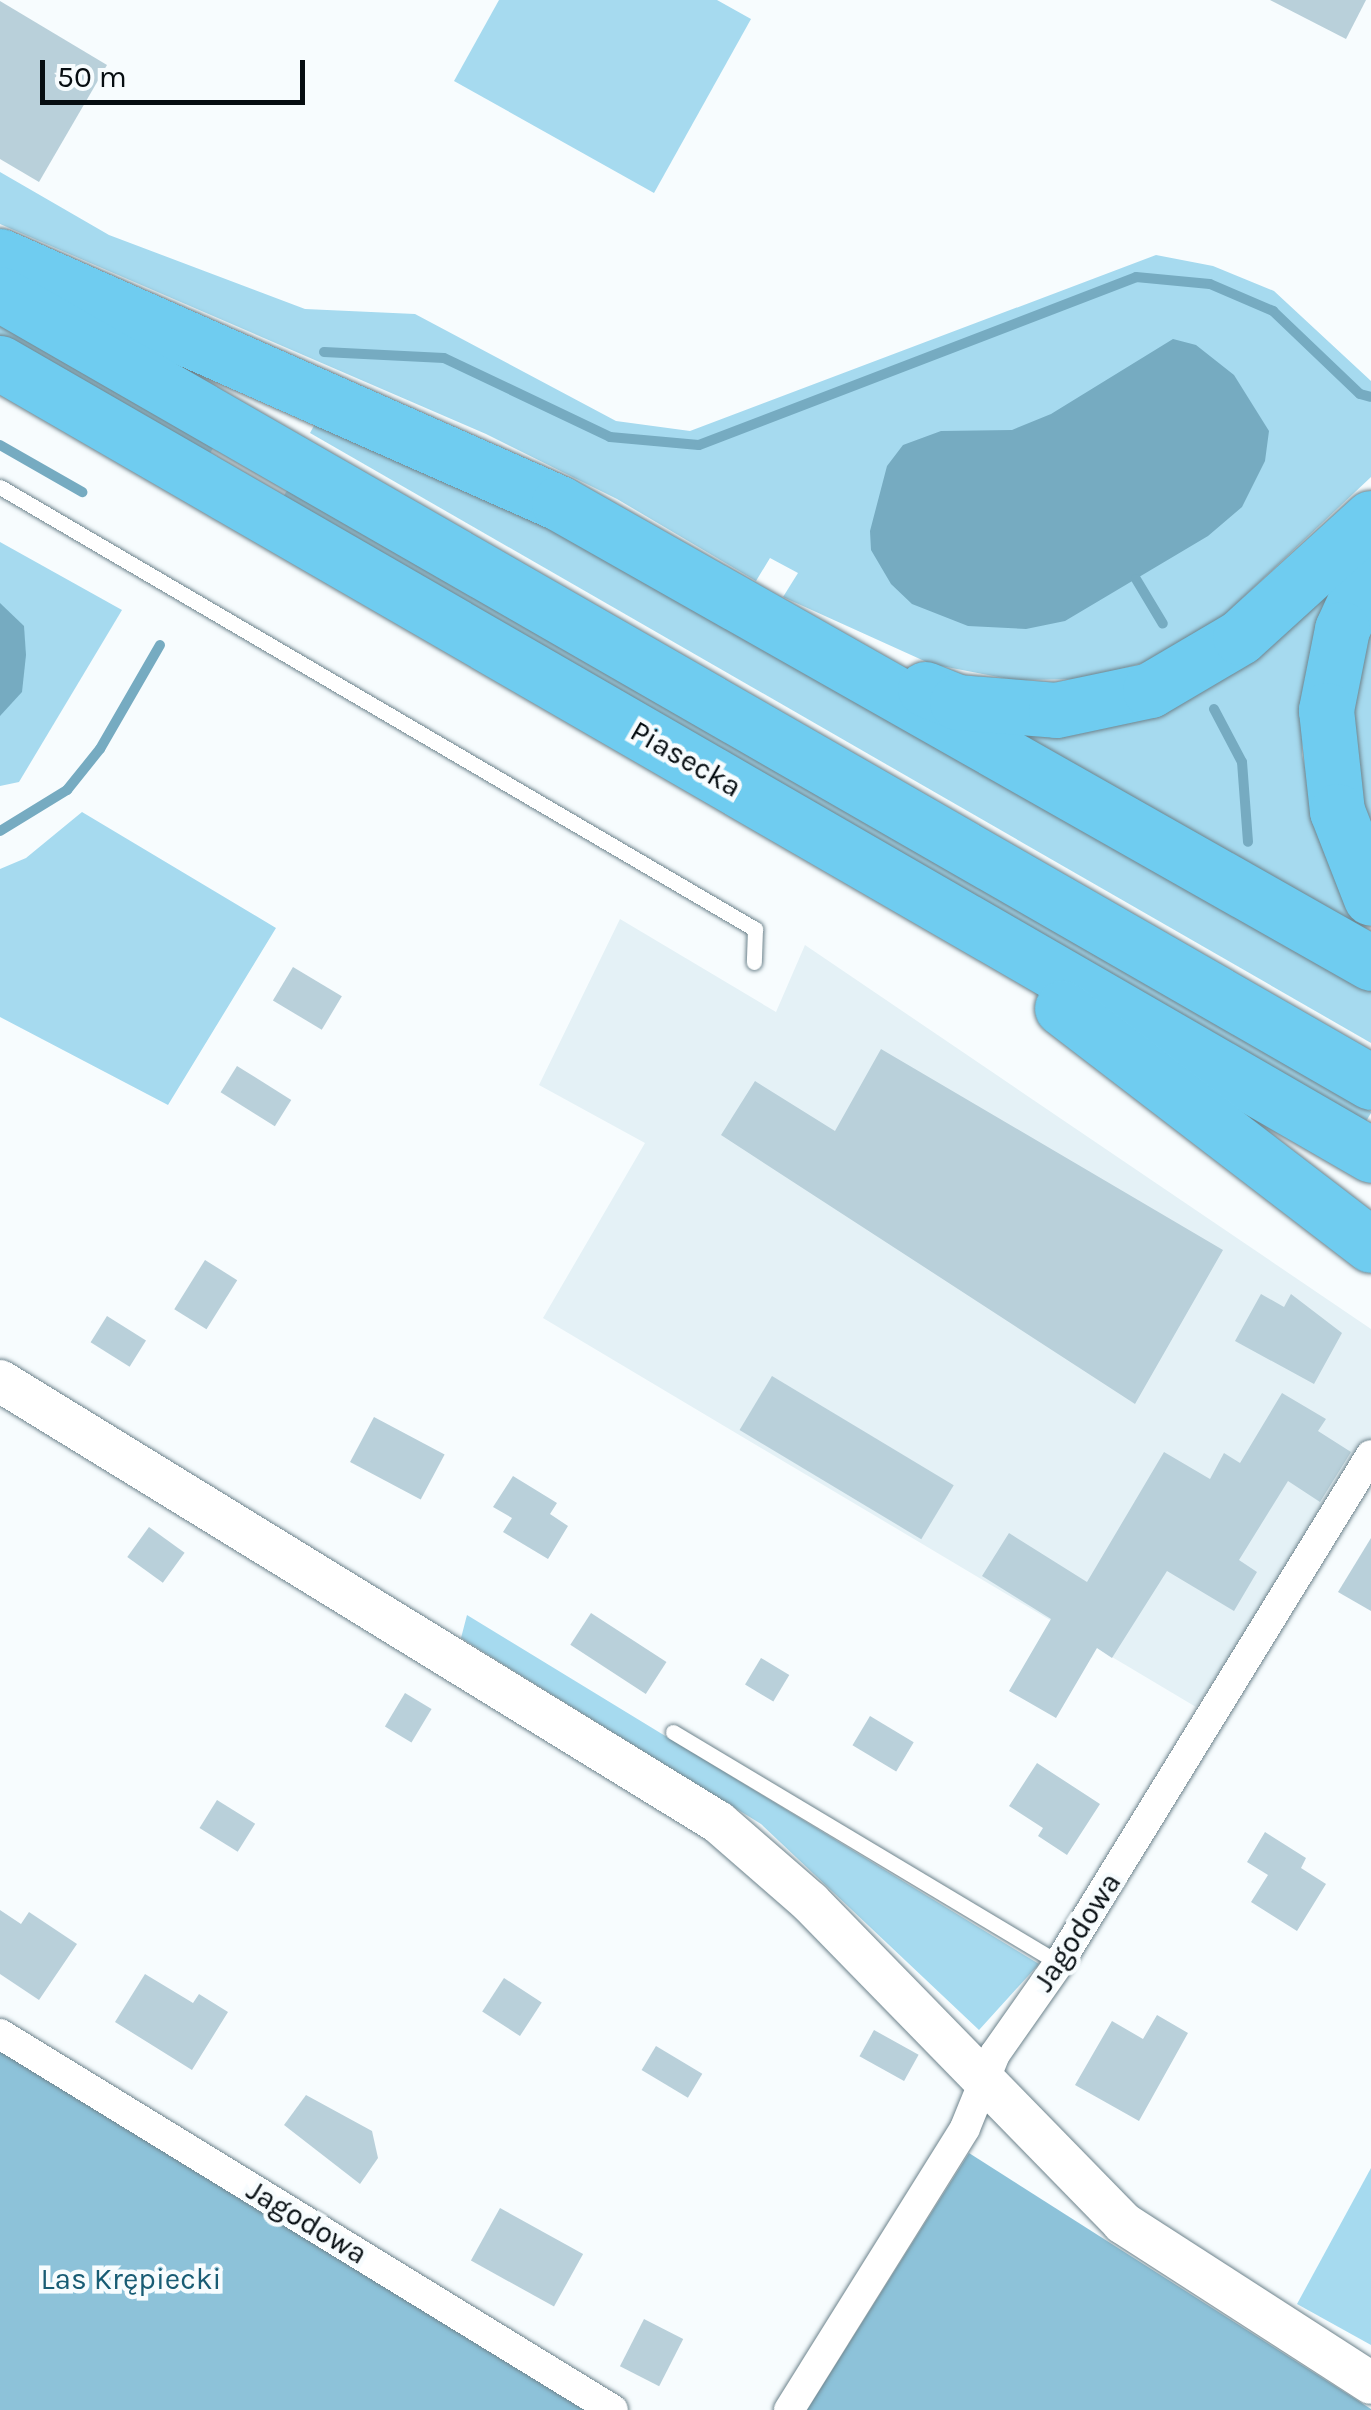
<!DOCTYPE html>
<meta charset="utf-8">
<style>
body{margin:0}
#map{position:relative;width:1371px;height:2410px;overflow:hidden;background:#f7fcfe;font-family:Karla,sans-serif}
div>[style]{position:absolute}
.built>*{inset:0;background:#e4f1f6}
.green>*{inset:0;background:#a6daef;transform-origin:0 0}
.forest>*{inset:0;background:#8dc2d9}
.water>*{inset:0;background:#76abc1}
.stream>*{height:10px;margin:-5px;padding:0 5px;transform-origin:5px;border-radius:5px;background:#76abc1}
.building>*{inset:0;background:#b9d0da;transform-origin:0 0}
.roads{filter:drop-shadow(0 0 2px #6d838c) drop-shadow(0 0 2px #6d838c)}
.lane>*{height:15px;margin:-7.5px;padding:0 7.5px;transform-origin:7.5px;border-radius:7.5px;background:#fff}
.street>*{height:30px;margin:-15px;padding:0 15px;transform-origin:15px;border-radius:15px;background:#fff}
.secondary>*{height:42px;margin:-21px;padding:0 21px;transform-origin:21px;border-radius:21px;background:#fff}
.highway>*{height:55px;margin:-27.5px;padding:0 27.5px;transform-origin:27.5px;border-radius:27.5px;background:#6fccf0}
span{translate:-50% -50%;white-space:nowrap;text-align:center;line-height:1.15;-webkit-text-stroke:9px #f7fcfe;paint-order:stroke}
.street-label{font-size:30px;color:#060d11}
.park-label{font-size:30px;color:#185c74}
.scale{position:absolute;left:40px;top:60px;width:265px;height:45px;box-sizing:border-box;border:5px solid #060d11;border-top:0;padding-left:12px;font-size:30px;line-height:35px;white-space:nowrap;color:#060d11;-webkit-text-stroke:8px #f7fcfe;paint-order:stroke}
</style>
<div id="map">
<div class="built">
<div style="clip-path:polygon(620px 919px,776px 1012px,805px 945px,1371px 1329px,1371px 1453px,1196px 1707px,543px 1318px,645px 1143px,539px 1085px)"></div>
</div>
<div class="green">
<div style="clip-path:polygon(499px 0,717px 0,751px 19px,654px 193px,454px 81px)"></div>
<div style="clip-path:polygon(0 172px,109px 235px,305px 309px,415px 314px,616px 421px,690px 431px,1156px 255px,1213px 266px,1274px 291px,1371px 381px,1371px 477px,1215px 624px,1154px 660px,1083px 679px,1014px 680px,931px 664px,783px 597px,798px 573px,770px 558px,756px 581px,617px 499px,486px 434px,0 224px)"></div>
<div style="left:0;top:323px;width:247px;height:12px;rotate:30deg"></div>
<div style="clip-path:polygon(318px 418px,526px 515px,1371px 989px,1371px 1043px,310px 433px)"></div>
<div style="left:289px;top:487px;width:1250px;height:14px;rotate:30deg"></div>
<div style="clip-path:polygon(0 542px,122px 610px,19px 782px,0 786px)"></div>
<div style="clip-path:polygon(1338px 576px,1302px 713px,1302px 755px,1327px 857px,1358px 926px,1018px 737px,1075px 730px)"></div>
<div style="clip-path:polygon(1371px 605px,1371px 843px,1348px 740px)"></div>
<div style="clip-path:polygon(82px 812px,276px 928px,168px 1105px,0 1017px,0 869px,26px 858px)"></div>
<div style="clip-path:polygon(467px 1615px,1039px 1964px,979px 2030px,761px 1824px,461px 1638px)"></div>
<div style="clip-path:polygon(1371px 2168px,1371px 2345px,1297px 2304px)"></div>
</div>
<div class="forest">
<div style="clip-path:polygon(0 2042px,588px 2410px,0 2410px)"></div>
<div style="clip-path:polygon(969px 2153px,1371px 2409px,1371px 2410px,807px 2410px)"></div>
</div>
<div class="water">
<div style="clip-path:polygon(1173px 339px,1196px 345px,1234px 375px,1269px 431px,1265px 461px,1242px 507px,1208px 536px,1065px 621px,1026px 629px,968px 626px,912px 604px,891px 584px,871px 550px,870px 531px,887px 466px,903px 445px,941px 431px,1012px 430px,1051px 414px)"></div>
<div style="clip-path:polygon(0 603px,24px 626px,26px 655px,22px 692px,0 716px)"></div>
</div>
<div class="stream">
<div style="left:324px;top:352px;width:120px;rotate:2.9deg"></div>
<div style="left:444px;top:358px;width:184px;rotate:25.4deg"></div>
<div style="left:610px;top:437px;width:89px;rotate:5.1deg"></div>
<div style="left:699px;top:445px;width:468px;rotate:-21deg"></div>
<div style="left:1136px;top:277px;width:74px;rotate:5.4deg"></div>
<div style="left:1210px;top:284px;width:69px;rotate:23.2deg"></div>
<div style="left:1273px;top:311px;width:120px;rotate:43.7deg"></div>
<div style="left:1360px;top:394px;width:11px;rotate:15deg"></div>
<div style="left:0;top:445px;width:95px;rotate:29.8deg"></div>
<div style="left:1136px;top:579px;width:52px;rotate:59deg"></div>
<div style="left:1214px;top:709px;width:60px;rotate:62.2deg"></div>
<div style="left:1242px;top:762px;width:80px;rotate:85.7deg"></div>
<div style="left:0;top:831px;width:79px;rotate:-31.5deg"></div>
<div style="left:67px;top:790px;width:53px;rotate:-51.2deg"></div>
<div style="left:100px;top:749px;width:120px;rotate:-60deg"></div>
</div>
<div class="building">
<div style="clip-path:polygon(1270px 0,1366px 0,1346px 39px)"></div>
<div style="clip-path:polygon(0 1px,107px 65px,39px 182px,0 159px)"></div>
<div style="left:293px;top:967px;width:57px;height:39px;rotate:31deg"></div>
<div style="clip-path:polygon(881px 1049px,1223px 1250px,1135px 1404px,721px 1135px,755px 1081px,835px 1131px)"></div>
<div style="left:237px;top:1066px;width:64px;height:31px;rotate:32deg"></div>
<div style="left:205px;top:1260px;width:38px;height:58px;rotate:32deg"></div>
<div style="clip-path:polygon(1261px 1294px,1284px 1307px,1291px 1294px,1342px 1333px,1314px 1384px,1235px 1341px)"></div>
<div style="left:107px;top:1316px;width:46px;height:31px;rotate:32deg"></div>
<div style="left:772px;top:1376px;width:212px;height:63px;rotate:31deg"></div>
<div style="clip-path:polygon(1282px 1393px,1326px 1419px,1318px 1431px,1351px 1452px,1320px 1502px,1288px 1481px,1239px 1560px,1257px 1572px,1234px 1611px,1167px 1571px,1112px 1658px,1097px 1648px,1056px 1718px,1009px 1691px,1051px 1619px,982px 1576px,1009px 1533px,1087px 1582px,1164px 1452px,1210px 1479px,1224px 1453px,1240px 1463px)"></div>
<div style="left:374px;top:1417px;width:80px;height:51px;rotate:28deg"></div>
<div style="clip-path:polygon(513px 1476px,557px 1503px,550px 1514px,568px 1526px,548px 1559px,503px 1532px,512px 1518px,493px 1507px)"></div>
<div style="left:149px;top:1527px;width:44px;height:37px;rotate:36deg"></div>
<div style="clip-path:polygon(1371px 1538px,1371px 1611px,1338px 1592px)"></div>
<div style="left:591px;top:1613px;width:90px;height:38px;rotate:33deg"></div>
<div style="left:761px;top:1658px;width:33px;height:31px;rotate:31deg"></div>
<div style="left:405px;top:1693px;width:31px;height:39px;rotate:31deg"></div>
<div style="left:870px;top:1716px;width:51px;height:34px;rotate:31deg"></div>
<div style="clip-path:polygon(1037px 1763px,1100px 1804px,1067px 1855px,1038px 1836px,1043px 1828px,1009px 1806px)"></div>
<div style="left:217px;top:1800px;width:45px;height:33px;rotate:32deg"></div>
<div style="clip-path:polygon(1265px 1832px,1306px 1858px,1301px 1868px,1326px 1884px,1297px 1931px,1251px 1902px,1268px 1875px,1247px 1862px)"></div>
<div style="clip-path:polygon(0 1910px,21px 1924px,29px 1912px,77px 1944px,39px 2000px,0 1974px)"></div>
<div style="clip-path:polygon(145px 1974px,193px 2003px,199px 1994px,228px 2012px,192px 2070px,115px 2022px)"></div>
<div style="left:504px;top:1978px;width:45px;height:40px;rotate:33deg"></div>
<div style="clip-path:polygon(1157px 2015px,1188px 2033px,1139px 2121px,1075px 2085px,1112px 2021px,1143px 2039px)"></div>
<div style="left:874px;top:2030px;width:51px;height:30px;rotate:29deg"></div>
<div style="left:656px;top:2046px;width:54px;height:28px;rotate:31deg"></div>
<div style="clip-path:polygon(306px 2095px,372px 2131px,378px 2158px,360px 2184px,284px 2125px)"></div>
<div style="left:500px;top:2208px;width:95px;height:60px;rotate:29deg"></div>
<div style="left:644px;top:2319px;width:44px;height:53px;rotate:27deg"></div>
</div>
<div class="roads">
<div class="lane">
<div style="left:0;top:487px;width:875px;rotate:30.35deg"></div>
<div style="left:755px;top:929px;width:33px;rotate:92deg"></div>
<div style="left:673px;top:1732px;width:450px;rotate:30.9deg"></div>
</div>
<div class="street">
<div style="left:0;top:2034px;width:719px;rotate:31.52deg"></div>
<div style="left:789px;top:2410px;width:332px;rotate:-58deg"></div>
<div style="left:965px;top:2128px;width:80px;rotate:-67.9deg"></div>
<div style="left:995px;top:2054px;width:111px;rotate:-54.9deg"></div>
<div style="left:1059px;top:1963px;width:596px;rotate:-58.44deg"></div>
</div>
<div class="secondary">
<div style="left:0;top:1381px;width:843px;rotate:31.56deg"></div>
<div style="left:718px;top:1822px;width:122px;rotate:41deg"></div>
<div style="left:810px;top:1902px;width:448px;rotate:45.7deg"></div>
<div style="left:1123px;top:2223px;width:295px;rotate:32.8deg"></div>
</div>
<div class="highway">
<div style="left:0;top:256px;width:611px;rotate:23.84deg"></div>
<div style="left:559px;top:503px;width:933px;rotate:29.53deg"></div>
<div style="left:0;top:294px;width:1581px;rotate:29.89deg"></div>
<div style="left:0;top:363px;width:1583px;rotate:30.01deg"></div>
<div style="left:1371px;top:566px;width:69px;rotate:114.7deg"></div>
<div style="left:1342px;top:629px;width:83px;rotate:101.2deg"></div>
<div style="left:1326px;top:710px;width:102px;rotate:83.8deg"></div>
<div style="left:1337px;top:811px;width:93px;rotate:68.7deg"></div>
<div style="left:925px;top:689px;width:35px;rotate:22deg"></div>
<div style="left:957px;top:702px;width:99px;rotate:4.6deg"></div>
<div style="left:1056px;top:710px;width:96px;rotate:-12deg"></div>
<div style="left:1150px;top:690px;width:104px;rotate:-30.5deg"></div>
<div style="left:1240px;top:637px;width:177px;rotate:-42.3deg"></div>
<div style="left:1062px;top:1008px;width:389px;rotate:37.5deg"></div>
</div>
</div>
<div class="street-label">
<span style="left:686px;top:759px;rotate:30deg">Piasecka</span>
<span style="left:1077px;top:1932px;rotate:-57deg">Jagodowa</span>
<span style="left:307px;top:2222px;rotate:31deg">Jagodowa</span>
</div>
<div class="park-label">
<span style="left:131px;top:2279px">Las Krępiecki</span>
</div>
<div class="scale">50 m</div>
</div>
